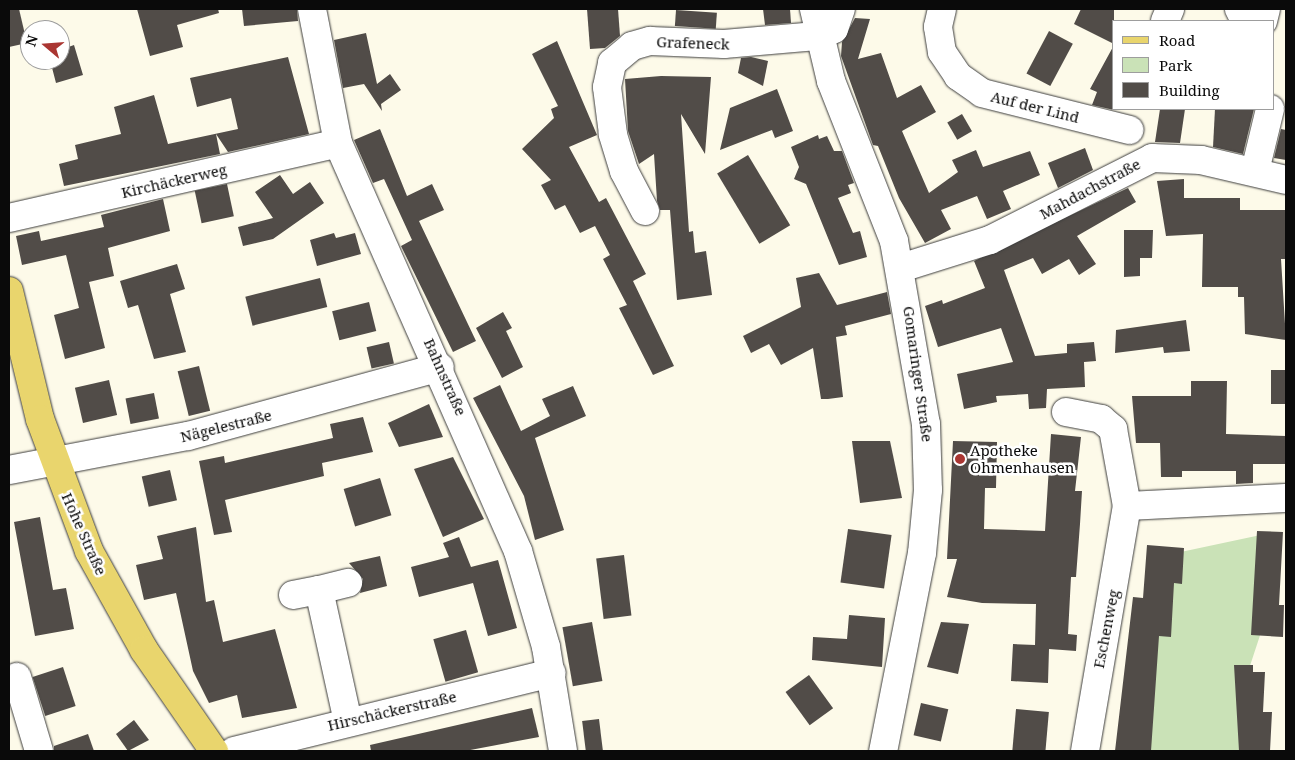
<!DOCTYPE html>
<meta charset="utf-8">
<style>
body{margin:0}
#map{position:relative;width:1295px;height:760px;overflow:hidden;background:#fdfae9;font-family:"Noto Serif",serif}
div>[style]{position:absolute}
.green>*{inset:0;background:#cae2b7}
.building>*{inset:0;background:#514c48;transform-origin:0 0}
.roads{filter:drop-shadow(0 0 1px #3d3d3d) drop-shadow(0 0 1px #3d3d3d)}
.minor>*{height:28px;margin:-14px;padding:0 14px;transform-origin:14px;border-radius:14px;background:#fff}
.major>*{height:28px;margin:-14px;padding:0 14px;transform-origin:14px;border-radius:14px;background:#e9d56d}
.dots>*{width:14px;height:14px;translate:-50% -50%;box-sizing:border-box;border:2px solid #fff;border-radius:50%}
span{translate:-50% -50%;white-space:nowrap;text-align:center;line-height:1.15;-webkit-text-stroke:5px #fff;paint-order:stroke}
.street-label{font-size:15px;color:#0a0a0a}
.poi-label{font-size:15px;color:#0a0a0a}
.left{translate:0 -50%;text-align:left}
.frame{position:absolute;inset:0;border:10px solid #0a0a0a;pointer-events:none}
.legend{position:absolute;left:1112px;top:20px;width:162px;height:90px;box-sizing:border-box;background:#fff;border:1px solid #9d9d9d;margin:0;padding:6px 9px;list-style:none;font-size:15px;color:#0a0a0a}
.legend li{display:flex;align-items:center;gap:10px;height:25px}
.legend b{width:25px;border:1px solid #9d9d9d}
.north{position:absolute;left:20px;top:20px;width:50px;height:50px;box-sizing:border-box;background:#fff;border:1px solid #9d9d9d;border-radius:50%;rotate:288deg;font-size:14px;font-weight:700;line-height:20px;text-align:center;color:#0a0a0a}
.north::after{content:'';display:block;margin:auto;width:18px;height:22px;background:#aa3632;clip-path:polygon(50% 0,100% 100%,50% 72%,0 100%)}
</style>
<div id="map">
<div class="green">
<div style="clip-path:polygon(1270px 533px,1267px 614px,1246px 678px,1254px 751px,1132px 751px,1162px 556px)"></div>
</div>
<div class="building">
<div style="clip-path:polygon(9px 9px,19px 9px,27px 43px,9px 47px)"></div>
<div style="clip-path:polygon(137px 9px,218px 9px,219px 13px,177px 25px,183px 47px,150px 56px)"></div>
<div style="clip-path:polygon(242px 9px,297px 9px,298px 21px,244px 26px)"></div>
<div style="clip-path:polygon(587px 9px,618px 9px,620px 36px,605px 48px,590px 49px)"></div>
<div style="clip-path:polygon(763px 9px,790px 9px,791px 23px,765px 25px)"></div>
<div style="clip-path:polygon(1081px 9px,1114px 9px,1114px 44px,1074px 24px)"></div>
<div style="left:676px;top:10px;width:41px;height:16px;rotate:4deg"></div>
<div style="clip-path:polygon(855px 18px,870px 19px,858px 59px,881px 53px,897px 98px,921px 85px,936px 112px,902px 131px,929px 193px,958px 172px,952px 160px,976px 150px,983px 167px,1030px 151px,1040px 175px,1003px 191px,1011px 209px,987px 219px,977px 196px,941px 210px,951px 229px,925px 243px,899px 198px,878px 146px,873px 145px,841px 56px,842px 42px)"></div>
<div style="left:1049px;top:31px;width:27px;height:48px;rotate:28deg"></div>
<div style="clip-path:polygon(366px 33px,377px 84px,390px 74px,401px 90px,381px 104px,382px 111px,364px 84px,343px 88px,334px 40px)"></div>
<div style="clip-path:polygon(557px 41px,597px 135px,569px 147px,599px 202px,606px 198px,646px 274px,633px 281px,674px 366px,653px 375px,619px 308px,627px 305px,603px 259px,610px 255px,595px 226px,580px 233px,565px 205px,555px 210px,541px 185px,551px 180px,522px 149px,554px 118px,551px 109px,558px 106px,532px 54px)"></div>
<div style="clip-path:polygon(74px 45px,83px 75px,56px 83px,50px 60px,60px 60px,60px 50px)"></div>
<div style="clip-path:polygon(1114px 45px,1114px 110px,1092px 105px,1097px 92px,1090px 89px)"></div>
<div style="clip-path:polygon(288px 57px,309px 134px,228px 152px,216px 134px,220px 154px,64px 186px,59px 164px,78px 159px,75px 145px,121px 134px,114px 107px,154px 95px,168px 144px,238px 129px,231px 98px,197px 107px,190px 78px)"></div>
<div style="clip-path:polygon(751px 57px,768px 61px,763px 86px,738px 73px,741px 58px)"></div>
<div style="clip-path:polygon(661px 76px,711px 77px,705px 154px,681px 114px,689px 232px,693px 231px,695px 253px,706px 251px,712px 295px,677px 300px,670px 210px,660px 210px,657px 201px,654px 154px,639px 164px,628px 131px,625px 79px)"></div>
<div style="clip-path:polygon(777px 89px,793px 131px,775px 138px,772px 130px,720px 150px,730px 108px)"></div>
<div style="clip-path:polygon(1160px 109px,1185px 109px,1180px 143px,1155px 142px)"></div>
<div style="clip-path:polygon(1215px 109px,1254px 109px,1243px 154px,1213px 147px)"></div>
<div style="left:962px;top:114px;width:20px;height:17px;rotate:60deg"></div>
<div style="clip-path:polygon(380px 129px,407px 196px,432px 184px,444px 210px,419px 221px,476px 341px,453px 352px,401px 246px,412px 240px,384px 179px,373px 183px,354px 140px)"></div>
<div style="clip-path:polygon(1281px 129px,1286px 130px,1286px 160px,1274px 158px)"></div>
<div style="clip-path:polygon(818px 135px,819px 139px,827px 136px,834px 151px,842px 151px,854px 183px,848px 185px,851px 193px,838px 198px,853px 233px,860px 231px,867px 257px,839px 265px,806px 184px,794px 179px,799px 167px,791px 147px)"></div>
<div style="clip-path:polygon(1085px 148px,1093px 170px,1058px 188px,1048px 163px)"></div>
<div style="left:748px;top:155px;width:82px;height:36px;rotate:59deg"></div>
<div style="clip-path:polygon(280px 175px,293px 194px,310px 182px,324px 203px,273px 239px,243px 246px,238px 227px,273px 218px,255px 192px)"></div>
<div style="clip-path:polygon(1184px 179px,1184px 198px,1240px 198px,1240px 210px,1286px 210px,1286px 259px,1281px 259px,1286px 340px,1245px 334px,1244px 297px,1238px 297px,1238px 287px,1202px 287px,1203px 234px,1166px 236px,1157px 181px)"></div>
<div style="left:227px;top:184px;width:33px;height:33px;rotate:78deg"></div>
<div style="clip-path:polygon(1128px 188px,1136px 202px,1077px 236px,1096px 264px,1079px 275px,1069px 259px,1042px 274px,1033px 258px,1004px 270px,1035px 356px,1067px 353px,1067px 344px,1094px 342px,1096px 361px,1084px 362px,1085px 387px,1047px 389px,1046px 408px,1029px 409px,1028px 394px,996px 396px,997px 402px,964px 409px,957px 374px,1013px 362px,1001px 328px,938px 347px,925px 306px,942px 300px,943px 304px,985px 288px,974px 261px)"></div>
<div style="clip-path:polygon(163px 199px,170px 231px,108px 248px,114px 276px,89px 282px,105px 348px,65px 359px,54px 315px,79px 308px,66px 255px,22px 265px,16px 236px,39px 231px,41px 241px,104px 227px,101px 215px)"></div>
<div style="clip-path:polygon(1124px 230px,1153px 230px,1152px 258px,1140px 258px,1140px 276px,1124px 277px)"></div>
<div style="clip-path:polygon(334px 233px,336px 238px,355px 233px,361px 254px,317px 266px,310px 240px)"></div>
<div style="clip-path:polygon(177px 264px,185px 289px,170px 294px,186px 352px,154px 359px,138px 305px,128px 308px,120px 281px)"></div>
<div style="clip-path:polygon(819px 273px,837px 305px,887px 292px,891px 314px,845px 326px,847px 335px,836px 337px,843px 397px,828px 399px,821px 399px,813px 348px,781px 365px,769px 344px,751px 353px,743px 336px,801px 307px,796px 278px)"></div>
<div style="left:320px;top:278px;width:30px;height:77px;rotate:76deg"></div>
<div style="left:369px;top:302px;width:30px;height:38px;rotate:76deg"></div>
<div style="clip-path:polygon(503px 312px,512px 328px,506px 331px,523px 367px,502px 378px,476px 328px)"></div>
<div style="clip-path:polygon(1186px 320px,1190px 351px,1164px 353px,1163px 347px,1115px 353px,1116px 330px)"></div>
<div style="left:389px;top:342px;width:22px;height:23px;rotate:77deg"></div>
<div style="left:199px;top:366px;width:46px;height:22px;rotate:76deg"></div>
<div style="left:1271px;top:370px;width:15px;height:34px"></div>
<div style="left:109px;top:380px;width:36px;height:35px;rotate:77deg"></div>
<div style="clip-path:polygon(1191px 381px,1227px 381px,1226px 434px,1286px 436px,1286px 464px,1253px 464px,1253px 483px,1236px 484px,1236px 471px,1182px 471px,1182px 477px,1161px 477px,1160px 443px,1136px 443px,1132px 396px,1191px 396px)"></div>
<div style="clip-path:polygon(500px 385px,521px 431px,550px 416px,542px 399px,573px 386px,586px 416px,535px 438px,564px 530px,535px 540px,524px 496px,473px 398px)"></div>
<div style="left:154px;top:393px;width:26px;height:29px;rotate:79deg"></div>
<div style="clip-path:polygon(429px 404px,443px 437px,399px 447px,388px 423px)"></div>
<div style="clip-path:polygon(363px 417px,373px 452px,322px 463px,324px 476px,225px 500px,232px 532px,214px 535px,199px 461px,224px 456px,225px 463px,333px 438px,330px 424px)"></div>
<div style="clip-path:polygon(1051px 434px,1081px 437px,1075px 491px,1082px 491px,1080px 524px,1076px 577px,1071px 577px,1068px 634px,1077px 635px,1076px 651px,1049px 649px,1048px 683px,1011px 681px,1013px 644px,1035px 645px,1036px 604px,982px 603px,947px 597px,957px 559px,947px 559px,953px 441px,997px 442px,996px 488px,985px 488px,984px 529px,1045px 531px)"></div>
<div style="clip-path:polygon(852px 441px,890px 441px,902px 498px,860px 503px)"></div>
<div style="clip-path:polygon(453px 457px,484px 519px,443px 537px,414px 469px)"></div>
<div style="left:170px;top:470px;width:31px;height:29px;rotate:77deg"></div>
<div style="left:380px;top:478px;width:39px;height:38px;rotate:73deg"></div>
<div style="clip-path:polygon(40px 517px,53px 590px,66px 588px,74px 629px,35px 636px,14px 522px)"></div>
<div style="clip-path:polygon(196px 527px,206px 602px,214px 600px,223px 642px,275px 629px,297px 708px,242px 718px,237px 695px,209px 703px,193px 671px,176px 593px,144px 600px,136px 565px,163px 559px,157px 536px)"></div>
<div style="left:848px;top:529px;width:44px;height:54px;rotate:8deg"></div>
<div style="clip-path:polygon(1257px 531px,1283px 532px,1279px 605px,1284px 605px,1283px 637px,1251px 635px)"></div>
<div style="clip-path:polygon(459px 537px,471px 567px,498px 560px,517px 628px,488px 636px,473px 583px,419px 597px,411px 567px,449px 557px,443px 543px)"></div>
<div style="clip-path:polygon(1147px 545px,1184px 548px,1182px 584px,1174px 583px,1171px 637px,1159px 636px,1151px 751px,1115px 751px,1133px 597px,1143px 598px)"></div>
<div style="left:624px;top:555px;width:61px;height:28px;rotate:83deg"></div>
<div style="clip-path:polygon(380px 556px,387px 586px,360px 593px,363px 579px,349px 563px)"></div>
<div style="clip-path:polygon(849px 615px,885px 618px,882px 667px,812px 660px,813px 637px,847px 639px)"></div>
<div style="left:592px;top:622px;width:60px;height:30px;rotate:80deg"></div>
<div style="clip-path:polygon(941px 622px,969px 624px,958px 674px,927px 667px)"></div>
<div style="left:466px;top:630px;width:44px;height:34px;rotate:74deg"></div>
<div style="clip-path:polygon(1234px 665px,1253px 665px,1253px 672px,1265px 672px,1263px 712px,1272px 712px,1270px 751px,1239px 751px)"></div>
<div style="left:63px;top:667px;width:41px;height:32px;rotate:72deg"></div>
<div style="left:809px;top:675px;width:41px;height:29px;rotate:54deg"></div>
<div style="left:921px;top:703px;width:28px;height:33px;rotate:13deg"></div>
<div style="clip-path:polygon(532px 708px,539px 737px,465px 751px,371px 751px,370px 745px)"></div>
<div style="left:1016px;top:709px;width:33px;height:42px;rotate:5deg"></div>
<div style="left:599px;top:719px;width:32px;height:17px;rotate:83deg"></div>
<div style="clip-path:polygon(134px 720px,149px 740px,128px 751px,116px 734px)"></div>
<div style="clip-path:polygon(88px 734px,94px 751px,54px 751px,54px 746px)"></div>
</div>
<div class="roads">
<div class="minor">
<div style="left:312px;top:9px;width:136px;rotate:79deg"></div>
<div style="left:338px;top:143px;width:446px;rotate:66.2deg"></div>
<div style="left:518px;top:551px;width:100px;rotate:73.7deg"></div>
<div style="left:546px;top:647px;width:105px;rotate:80.7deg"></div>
<div style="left:814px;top:9px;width:74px;rotate:76.7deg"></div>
<div style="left:831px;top:81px;width:172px;rotate:68.5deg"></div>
<div style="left:894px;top:241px;width:186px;rotate:80.1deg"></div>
<div style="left:926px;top:424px;width:66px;rotate:88.3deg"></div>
<div style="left:928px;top:490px;width:63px;rotate:95.4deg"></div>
<div style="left:922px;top:553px;width:202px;rotate:101.1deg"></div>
<div style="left:942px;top:9px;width:18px;rotate:103deg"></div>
<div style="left:938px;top:27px;width:25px;rotate:81deg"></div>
<div style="left:942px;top:52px;width:29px;rotate:56deg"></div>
<div style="left:958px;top:76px;width:29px;rotate:35deg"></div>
<div style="left:982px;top:93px;width:152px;rotate:14.1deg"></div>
<div style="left:1239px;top:9px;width:13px;rotate:63deg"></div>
<div style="left:1165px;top:21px;width:13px;rotate:-67deg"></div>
<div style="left:1263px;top:21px;width:12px;rotate:-76deg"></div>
<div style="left:1255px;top:171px;width:64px;rotate:-76.4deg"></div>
<div style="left:645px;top:211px;width:45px;rotate:-117.7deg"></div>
<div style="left:624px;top:171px;width:39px;rotate:-107deg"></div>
<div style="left:613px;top:134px;width:47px;rotate:-97.3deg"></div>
<div style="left:607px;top:87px;width:25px;rotate:-78deg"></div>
<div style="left:612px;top:63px;width:26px;rotate:-40deg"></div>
<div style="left:632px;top:46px;width:19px;rotate:-16deg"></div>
<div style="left:650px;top:41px;width:74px;rotate:2.3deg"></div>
<div style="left:724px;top:44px;width:93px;rotate:-4.9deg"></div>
<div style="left:817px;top:36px;width:18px;rotate:-22deg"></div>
<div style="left:834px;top:29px;width:21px;rotate:-71deg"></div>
<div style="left:9px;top:218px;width:337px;rotate:-12.8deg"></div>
<div style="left:901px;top:268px;width:93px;rotate:-17.5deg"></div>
<div style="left:990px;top:240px;width:182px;rotate:-26.8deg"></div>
<div style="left:1152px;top:158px;width:49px;rotate:2.3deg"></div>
<div style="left:1201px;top:160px;width:87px;rotate:13.2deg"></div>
<div style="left:1066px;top:412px;width:36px;rotate:11deg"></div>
<div style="left:1101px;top:419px;width:16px;rotate:40deg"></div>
<div style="left:1113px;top:429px;width:78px;rotate:79.7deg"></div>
<div style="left:9px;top:470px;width:182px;rotate:-10.8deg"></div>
<div style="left:188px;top:436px;width:261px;rotate:-15.3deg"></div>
<div style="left:319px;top:590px;width:30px;rotate:-14deg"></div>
<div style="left:293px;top:595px;width:26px;rotate:-11deg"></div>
<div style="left:319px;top:590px;width:135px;rotate:77.6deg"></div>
<div style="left:17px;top:677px;width:77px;rotate:73.4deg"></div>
<div style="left:234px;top:751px;width:327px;rotate:-13.8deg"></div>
<div style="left:1085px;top:751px;width:249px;rotate:-80.3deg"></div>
<div style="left:1127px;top:506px;width:159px;rotate:-2.9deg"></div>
</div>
<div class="major">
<div style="left:9px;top:291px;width:132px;rotate:76.4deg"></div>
<div style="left:40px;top:419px;width:141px;rotate:69.6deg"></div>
<div style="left:89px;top:551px;width:113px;rotate:60.9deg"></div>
<div style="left:144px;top:650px;width:123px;rotate:55.3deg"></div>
</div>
</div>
<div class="dots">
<div style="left:960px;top:459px;background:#aa3632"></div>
</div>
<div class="street-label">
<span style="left:693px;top:43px;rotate:2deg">Grafeneck</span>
<span style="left:1035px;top:107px;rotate:14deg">Auf der Lind</span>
<span style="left:174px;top:181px;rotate:-13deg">Kirchäckerweg</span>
<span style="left:1090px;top:189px;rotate:-28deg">Mahdachstraße</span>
<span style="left:918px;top:374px;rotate:82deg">Gomaringer Straße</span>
<span style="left:445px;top:377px;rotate:66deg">Bahnstraße</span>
<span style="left:226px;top:426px;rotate:-14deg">Nägelestraße</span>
<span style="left:84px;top:534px;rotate:66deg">Hohe Straße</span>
<span style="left:1106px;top:629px;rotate:-79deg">Eschenweg</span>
<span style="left:392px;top:711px;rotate:-13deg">Hirschäckerstraße</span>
</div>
<div class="poi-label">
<span class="left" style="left:970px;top:459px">Apotheke<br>Ohmenhausen</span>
</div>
<div class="frame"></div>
<ul class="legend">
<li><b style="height:6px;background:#e9d56d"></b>Road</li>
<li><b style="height:14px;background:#cae2b7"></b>Park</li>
<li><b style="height:14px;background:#514c48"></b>Building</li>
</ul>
<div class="north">N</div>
</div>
